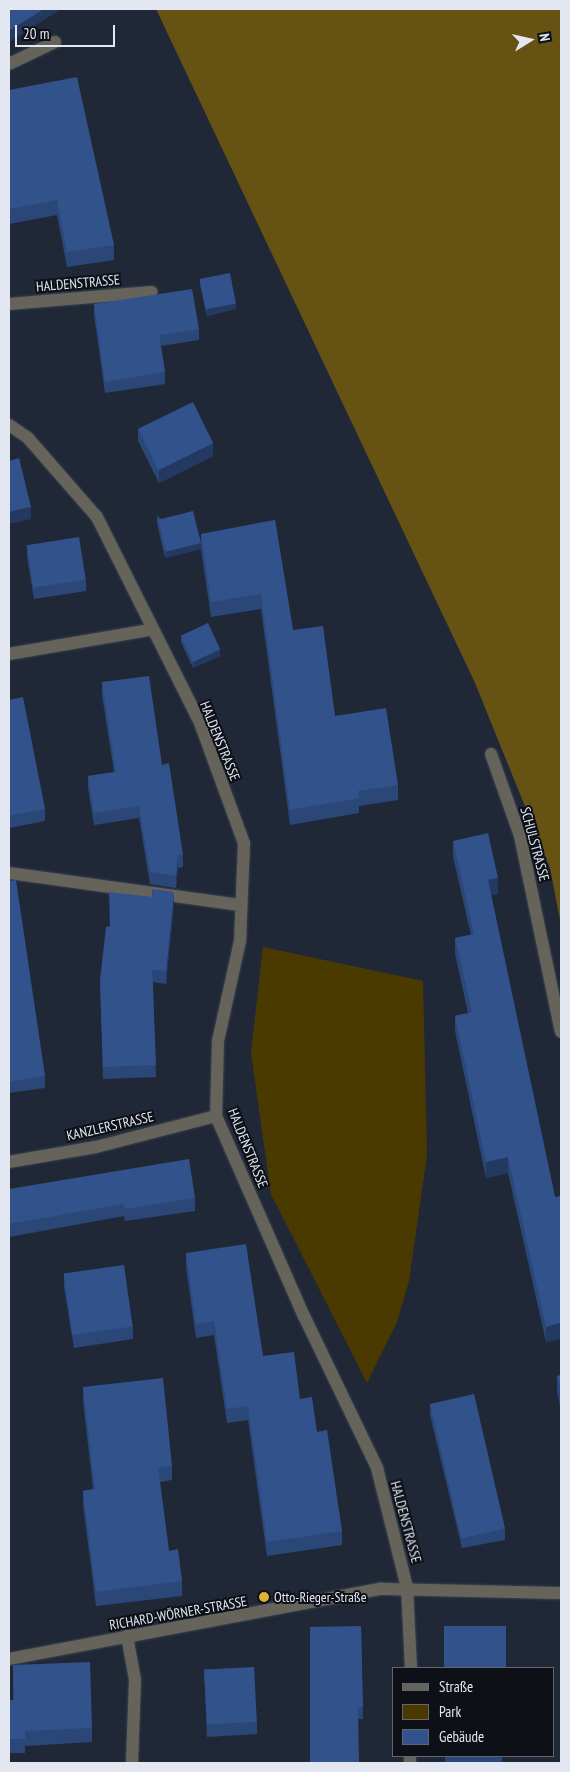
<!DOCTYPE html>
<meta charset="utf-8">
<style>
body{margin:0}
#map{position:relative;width:570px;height:1772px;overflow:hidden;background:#202837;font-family:"PT Sans Narrow",sans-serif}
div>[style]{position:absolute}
.green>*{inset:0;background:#4b3a00}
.forest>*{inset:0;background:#665213}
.roads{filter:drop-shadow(0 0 1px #3b4351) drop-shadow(0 0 1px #3b4351)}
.minor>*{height:12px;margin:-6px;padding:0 6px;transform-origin:6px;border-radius:6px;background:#66635b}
.wall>*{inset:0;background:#2b4778;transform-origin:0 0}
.shaded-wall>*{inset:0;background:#233962}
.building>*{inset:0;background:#32528c;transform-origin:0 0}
.dots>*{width:14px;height:14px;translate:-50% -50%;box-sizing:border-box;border:2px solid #0d1117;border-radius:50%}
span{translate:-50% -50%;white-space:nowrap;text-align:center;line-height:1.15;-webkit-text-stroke:4px #0d1117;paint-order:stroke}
.street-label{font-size:14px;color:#e2e7f1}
.poi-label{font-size:14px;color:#e2e7f1}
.left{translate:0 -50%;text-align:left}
.frame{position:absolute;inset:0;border:10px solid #e2e7f1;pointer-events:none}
.legend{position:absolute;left:392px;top:1667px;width:162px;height:90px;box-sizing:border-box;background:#0d1117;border:1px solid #62676e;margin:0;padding:6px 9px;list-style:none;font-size:15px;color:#e2e7f1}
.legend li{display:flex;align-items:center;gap:10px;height:25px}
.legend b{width:25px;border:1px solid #62676e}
.north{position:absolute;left:505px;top:15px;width:50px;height:50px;-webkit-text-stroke:4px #0d1117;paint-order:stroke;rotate:80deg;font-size:14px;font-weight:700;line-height:20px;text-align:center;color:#e2e7f1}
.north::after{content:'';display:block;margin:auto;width:18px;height:22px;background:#e2e7f1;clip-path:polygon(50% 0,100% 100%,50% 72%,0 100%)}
.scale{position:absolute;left:15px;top:25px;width:100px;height:22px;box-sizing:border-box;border:2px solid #e2e7f1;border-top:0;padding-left:6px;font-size:15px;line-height:18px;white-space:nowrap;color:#e2e7f1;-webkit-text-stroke:4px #0d1117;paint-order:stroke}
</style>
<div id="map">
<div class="green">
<div style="clip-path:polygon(263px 947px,423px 981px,427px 1155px,409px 1281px,397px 1322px,367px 1383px,271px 1194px,251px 1053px)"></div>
</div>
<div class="forest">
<div style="clip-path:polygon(156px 9px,561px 9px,561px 925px,550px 868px,475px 683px)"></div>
</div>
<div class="roads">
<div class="minor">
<div style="left:9px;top:64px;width:51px;rotate:-25.6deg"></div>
<div style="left:9px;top:304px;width:143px;rotate:-4.8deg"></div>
<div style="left:9px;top:425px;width:23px;rotate:34deg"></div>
<div style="left:28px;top:438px;width:105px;rotate:48.9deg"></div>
<div style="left:97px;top:517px;width:230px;rotate:63.4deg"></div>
<div style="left:200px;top:723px;width:128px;rotate:69.9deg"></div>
<div style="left:244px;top:843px;width:98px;rotate:92.3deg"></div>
<div style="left:240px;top:941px;width:102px;rotate:102.4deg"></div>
<div style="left:218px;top:1041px;width:75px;rotate:91.5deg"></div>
<div style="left:216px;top:1116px;width:219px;rotate:66.3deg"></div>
<div style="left:304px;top:1316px;width:169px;rotate:64.3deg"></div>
<div style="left:377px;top:1468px;width:123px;rotate:75.9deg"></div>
<div style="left:407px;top:1587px;width:81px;rotate:87.2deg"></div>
<div style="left:9px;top:654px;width:143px;rotate:-9.7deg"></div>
<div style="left:491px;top:754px;width:87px;rotate:70.5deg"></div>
<div style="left:520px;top:836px;width:200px;rotate:78.2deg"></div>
<div style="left:9px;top:873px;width:234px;rotate:7.9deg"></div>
<div style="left:9px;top:1162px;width:88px;rotate:-9.8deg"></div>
<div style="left:96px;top:1147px;width:124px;rotate:-14.5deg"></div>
<div style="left:127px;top:1636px;width:45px;rotate:79.7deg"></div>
<div style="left:135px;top:1680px;width:83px;rotate:92.1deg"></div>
<div style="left:9px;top:1659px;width:379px;rotate:-10.7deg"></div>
<div style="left:381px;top:1589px;width:180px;rotate:1.3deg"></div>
<div style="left:410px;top:1763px;width:7px;rotate:-90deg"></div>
</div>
</div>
<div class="wall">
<div style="clip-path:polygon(9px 90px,114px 245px,114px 260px,67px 267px,57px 215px,9px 224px)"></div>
<div style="clip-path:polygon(9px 254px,10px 261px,10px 273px,9px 274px)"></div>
<div style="clip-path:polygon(200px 279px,236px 309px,207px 316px,200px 285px)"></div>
<div style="clip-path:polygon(94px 304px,199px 329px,199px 340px,161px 346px,165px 372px,165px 384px,105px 393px,94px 315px)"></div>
<div style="clip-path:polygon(138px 429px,213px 456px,159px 483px,138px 441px)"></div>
<div style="clip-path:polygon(157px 516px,201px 543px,201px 534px,275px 520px,293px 630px,335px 716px,398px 785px,398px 800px,359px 806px,359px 813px,290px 825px,261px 609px,211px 617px,201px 549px,165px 558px,157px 523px)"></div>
<div style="clip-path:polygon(27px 545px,86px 579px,86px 591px,34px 599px,27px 557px)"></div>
<div style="clip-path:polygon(181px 635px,220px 656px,193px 668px,181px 642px)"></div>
<div style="clip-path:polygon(102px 682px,162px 765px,183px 855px,183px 867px,178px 868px,176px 888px,150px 884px,139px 818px,94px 825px,88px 788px,88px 776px,114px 772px,102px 695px)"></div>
<div style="clip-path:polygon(9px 700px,45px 809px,45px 821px,9px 828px)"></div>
<div style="clip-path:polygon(453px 841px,498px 894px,491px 895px,555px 1197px,546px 1342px,508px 1173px,486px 1178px,455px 1031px,455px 1016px,468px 1013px,455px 954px,455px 938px,471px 935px,453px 857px)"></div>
<div style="clip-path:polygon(9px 881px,45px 1076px,45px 1088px,9px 1093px)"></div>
<div style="clip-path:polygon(152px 889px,174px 904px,166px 984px,153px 982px,156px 1077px,103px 1079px,100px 980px,110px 926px,152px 897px)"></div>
<div style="clip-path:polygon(9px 1189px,195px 1198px,195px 1211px,125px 1221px,124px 1216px,9px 1237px)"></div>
<div style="clip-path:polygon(186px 1253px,263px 1356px,300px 1399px,317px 1432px,342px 1531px,342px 1545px,267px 1556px,248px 1420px,227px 1423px,214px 1335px,196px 1338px,186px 1267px)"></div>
<div style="clip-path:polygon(64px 1274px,133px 1326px,133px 1339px,74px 1348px,64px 1287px)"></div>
<div style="clip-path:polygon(561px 1375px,561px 1410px,557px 1392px,557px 1376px)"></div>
<div style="clip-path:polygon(83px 1387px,172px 1466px,172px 1480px,160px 1482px,169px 1551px,182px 1581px,182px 1596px,96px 1606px,83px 1505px,83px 1491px,93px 1489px,83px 1401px)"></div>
<div style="clip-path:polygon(430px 1403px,505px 1528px,505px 1540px,462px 1548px,430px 1415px)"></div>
<div style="clip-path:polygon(361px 1626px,363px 1719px,358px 1719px,310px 1763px)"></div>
<div style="clip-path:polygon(13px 1665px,92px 1728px,92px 1742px,25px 1746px,25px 1753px,9px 1753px,9px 1700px,13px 1700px)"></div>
<div style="clip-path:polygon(204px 1669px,257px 1722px,257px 1734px,207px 1737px)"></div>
<div style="left:445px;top:1756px;width:57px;height:7px"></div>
</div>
<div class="shaded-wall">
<div style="clip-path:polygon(44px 9px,58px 9px,58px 11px,9px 42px,9px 31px)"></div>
<div style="clip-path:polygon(236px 303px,236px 309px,207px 316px,207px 309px)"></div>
<div style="clip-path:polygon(213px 443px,213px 456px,159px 483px,159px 470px)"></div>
<div style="clip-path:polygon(31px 507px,31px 519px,9px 524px,9px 512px)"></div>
<div style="clip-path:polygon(201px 543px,201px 549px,165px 558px,165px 551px)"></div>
<div style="clip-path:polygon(220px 649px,220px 656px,193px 668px,193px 661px)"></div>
<div style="clip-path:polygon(178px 855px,178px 868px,176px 888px,176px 876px)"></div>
<div style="clip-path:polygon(498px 878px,498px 894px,488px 896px,488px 880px)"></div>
<div style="clip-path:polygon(174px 892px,174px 904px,166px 984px,166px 971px)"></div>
<div style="clip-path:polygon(508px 1157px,508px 1173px,486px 1178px,486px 1162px)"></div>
<div style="clip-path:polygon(561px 1323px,561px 1339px,546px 1342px,546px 1327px)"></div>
</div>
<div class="building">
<div style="clip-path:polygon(9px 9px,44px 9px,9px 31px)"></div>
<div style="clip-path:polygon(77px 77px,114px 245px,67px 252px,57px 200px,9px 209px,9px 90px)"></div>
<div style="left:230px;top:273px;width:31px;height:31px;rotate:79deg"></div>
<div style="clip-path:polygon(192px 289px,199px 329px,159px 335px,165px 372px,105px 382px,94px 304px)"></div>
<div style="left:193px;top:402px;width:46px;height:61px;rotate:64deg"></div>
<div style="clip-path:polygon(19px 458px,31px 507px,9px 512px,9px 461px)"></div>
<div style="left:193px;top:511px;width:33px;height:36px;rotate:76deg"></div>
<div style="clip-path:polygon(275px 520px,293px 630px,323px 626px,335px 716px,386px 708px,398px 785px,358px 791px,359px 798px,290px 810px,261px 594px,211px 602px,201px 534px)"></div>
<div style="left:79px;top:537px;width:43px;height:53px;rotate:81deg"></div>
<div style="left:208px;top:623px;width:29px;height:30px;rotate:65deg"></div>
<div style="clip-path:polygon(149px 676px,162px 765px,169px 763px,183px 855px,178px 855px,176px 876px,150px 872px,139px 806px,94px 813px,88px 776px,116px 772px,102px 682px)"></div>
<div style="clip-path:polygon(23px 697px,45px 809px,9px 816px,9px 700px)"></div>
<div style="clip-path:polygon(488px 833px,498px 878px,488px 880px,555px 1197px,561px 1196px,561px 1323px,546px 1327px,508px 1157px,486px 1162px,455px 1016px,472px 1012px,455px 938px,474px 934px,453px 841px)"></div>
<div style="clip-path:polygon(16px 880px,45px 1076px,9px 1082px,9px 881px)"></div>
<div style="clip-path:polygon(152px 889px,174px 892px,166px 971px,152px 970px,156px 1065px,103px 1067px,100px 980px,106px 927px,110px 926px,109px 892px,153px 897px)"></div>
<div style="clip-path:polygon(189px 1159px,195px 1198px,125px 1209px,124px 1204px,9px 1224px,9px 1189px)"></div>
<div style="clip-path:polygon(246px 1244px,263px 1356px,294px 1352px,300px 1399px,312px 1397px,317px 1432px,327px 1430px,342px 1531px,267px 1542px,248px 1406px,227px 1409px,214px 1321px,196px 1324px,186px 1253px)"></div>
<div style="left:124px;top:1265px;width:62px;height:61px;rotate:82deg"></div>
<div style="clip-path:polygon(561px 1375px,561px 1393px,557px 1376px)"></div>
<div style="clip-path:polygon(163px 1378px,172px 1466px,158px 1468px,169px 1551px,178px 1549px,182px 1581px,96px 1592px,83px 1491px,95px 1489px,83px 1387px)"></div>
<div style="left:474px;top:1394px;width:138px;height:45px;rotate:77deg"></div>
<div style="clip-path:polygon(361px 1626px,363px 1707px,358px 1707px,359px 1763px,310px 1763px,310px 1627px)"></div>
<div style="left:444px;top:1626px;width:62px;height:42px"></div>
<div style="clip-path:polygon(90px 1662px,92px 1728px,25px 1731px,25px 1739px,9px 1739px,9px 1700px,14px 1700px,13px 1665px)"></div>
<div style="left:254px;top:1667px;width:55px;height:50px;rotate:87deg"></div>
</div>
<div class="dots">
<div style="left:264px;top:1597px;background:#dbb233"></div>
</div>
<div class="street-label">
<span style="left:78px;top:283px;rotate:-5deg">HALDENSTRASSE</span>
<span style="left:220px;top:741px;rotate:68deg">HALDENSTRASSE</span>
<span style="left:535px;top:844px;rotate:75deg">SCHULSTRASSE</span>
<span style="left:110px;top:1126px;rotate:-13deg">KANZLERSTRASSE</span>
<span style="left:248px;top:1148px;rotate:68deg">HALDENSTRASSE</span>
<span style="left:406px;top:1522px;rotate:75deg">HALDENSTRASSE</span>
<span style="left:178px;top:1613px;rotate:-10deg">RICHARD-WÖRNER-STRASSE</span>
</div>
<div class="poi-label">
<span class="left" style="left:274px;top:1597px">Otto-Rieger-Straße</span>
</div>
<div class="frame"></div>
<ul class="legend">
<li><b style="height:6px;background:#66635b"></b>Straße</li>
<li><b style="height:14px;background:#4b3a00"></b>Park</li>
<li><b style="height:14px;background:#32528c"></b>Gebäude</li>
</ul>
<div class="north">N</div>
<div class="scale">20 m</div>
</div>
